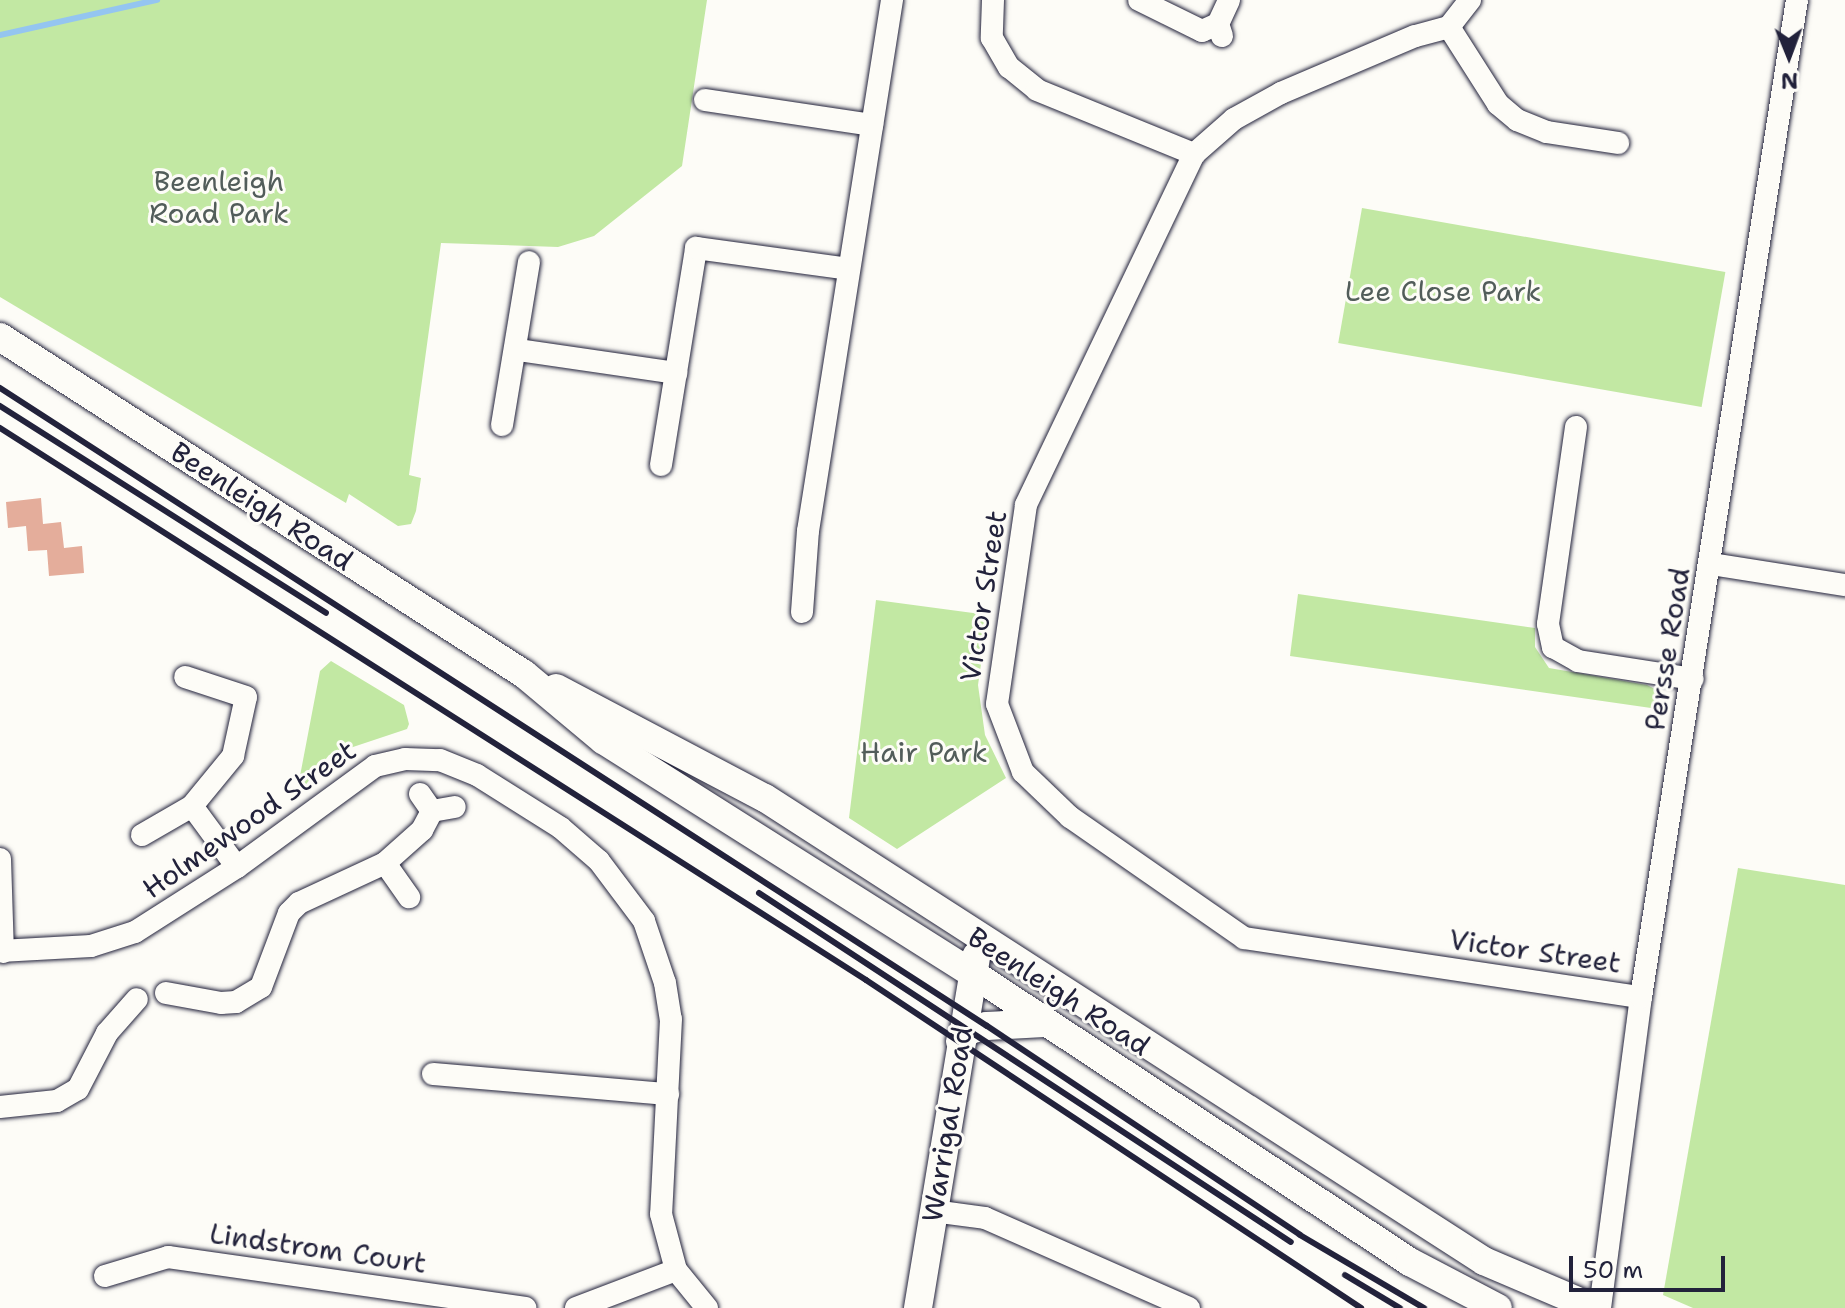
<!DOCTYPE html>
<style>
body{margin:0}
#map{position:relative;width:1845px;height:1308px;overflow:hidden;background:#fdfcf7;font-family:"Shantell Sans",sans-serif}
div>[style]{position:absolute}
.green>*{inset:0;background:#c2e8a3;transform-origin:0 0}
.stream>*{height:6px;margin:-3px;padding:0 3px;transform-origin:3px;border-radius:3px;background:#94c5f0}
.building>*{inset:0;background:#e4ad9b}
.roads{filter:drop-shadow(0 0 2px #22223b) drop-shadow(0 0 2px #22223b)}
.minor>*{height:22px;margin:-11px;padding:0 11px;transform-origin:11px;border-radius:11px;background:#fdfcf7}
.major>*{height:28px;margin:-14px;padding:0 14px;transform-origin:14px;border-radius:14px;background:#fdfcf7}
.rail>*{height:6px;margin:-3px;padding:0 3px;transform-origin:3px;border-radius:3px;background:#22223b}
span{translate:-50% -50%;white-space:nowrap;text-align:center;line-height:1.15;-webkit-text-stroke:6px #fdfcf7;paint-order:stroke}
.park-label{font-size:28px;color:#525d5a}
.street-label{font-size:28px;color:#22223b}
.north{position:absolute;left:1749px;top:16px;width:80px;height:80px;-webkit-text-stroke:6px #fdfcf7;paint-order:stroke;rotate:179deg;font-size:22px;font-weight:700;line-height:32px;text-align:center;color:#22223b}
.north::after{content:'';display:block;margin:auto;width:28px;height:36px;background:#22223b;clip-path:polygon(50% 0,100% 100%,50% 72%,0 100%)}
.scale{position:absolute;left:1569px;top:1256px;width:156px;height:36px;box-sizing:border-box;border:4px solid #22223b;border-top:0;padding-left:10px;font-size:24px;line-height:28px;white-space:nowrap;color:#22223b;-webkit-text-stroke:6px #fdfcf7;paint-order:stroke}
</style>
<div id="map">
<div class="green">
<div style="clip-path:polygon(0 0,707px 0,682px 166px,594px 236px,558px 247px,441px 243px,409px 475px,421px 478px,416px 511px,411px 524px,398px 526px,349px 494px,346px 503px,0 297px)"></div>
<div style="left:1362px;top:208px;width:369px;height:137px;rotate:10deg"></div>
<div style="clip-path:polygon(1298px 594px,1535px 628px,1535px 647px,1549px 668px,1647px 685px,1657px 690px,1658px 709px,1290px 656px)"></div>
<div style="clip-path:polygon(876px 600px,988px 615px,978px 685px,985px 735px,1006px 778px,897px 849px,849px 818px)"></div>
<div style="clip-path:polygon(331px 661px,404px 705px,409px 724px,407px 729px,329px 755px,296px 797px,320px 671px)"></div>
<div style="clip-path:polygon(1738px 868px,1845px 885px,1845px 1308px,1693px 1308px,1663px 1295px)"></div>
</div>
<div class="stream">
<div style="left:0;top:35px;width:161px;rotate:-12.6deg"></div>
</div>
<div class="building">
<div style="clip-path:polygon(41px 498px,43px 524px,61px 522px,64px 548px,82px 546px,84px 573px,49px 576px,47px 550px,28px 551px,26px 526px,8px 528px,6px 502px)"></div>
</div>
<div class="roads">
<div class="minor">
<div style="left:993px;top:0;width:38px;rotate:92deg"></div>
<div style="left:992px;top:38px;width:34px;rotate:60deg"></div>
<div style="left:1009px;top:67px;width:36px;rotate:39deg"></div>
<div style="left:1037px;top:90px;width:170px;rotate:22.2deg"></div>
<div style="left:1139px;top:0;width:70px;rotate:26.2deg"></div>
<div style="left:1202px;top:31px;width:17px;rotate:-24deg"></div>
<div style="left:1470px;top:0;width:34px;rotate:128deg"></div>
<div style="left:1449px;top:27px;width:35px;rotate:165deg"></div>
<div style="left:1415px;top:36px;width:146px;rotate:157deg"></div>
<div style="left:1281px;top:93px;width:54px;rotate:151deg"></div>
<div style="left:1234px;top:119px;width:53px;rotate:138.8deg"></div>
<div style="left:1194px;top:154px;width:389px;rotate:115.6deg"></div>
<div style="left:1026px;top:505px;width:201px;rotate:98.3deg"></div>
<div style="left:997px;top:704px;width:73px;rotate:69.1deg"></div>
<div style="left:1023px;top:772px;width:65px;rotate:43.8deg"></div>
<div style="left:1070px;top:817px;width:212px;rotate:34.8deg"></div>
<div style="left:1244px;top:938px;width:401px;rotate:8.5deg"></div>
<div style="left:1449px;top:27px;width:91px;rotate:57.5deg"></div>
<div style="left:1498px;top:104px;width:25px;rotate:40deg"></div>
<div style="left:1517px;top:120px;width:32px;rotate:22deg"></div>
<div style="left:1547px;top:132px;width:72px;rotate:8.8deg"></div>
<div style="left:1222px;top:36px;width:13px;rotate:-108deg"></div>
<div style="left:1218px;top:24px;width:26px;rotate:-65deg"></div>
<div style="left:705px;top:100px;width:169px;rotate:8.5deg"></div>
<div style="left:518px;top:350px;width:160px;rotate:8.3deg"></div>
<div style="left:502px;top:425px;width:165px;rotate:-80.6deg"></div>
<div style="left:1576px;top:427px;width:199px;rotate:98.1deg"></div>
<div style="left:1548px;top:624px;width:24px;rotate:78deg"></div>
<div style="left:1553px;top:647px;width:29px;rotate:29deg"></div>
<div style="left:1578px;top:661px;width:116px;rotate:8.9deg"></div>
<div style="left:661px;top:465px;width:220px;rotate:-80.8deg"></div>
<div style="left:696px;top:248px;width:154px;rotate:7.8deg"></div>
<div style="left:1712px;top:564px;width:135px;rotate:9deg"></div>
<div style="left:802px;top:612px;width:81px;rotate:-85.8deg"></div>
<div style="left:808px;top:531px;width:538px;rotate:-81.01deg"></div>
<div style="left:420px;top:794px;width:21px;rotate:55deg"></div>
<div style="left:432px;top:811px;width:23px;rotate:-10deg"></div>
<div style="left:192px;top:806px;width:76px;rotate:53.6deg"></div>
<div style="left:142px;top:835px;width:58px;rotate:-30.1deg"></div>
<div style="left:192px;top:806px;width:65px;rotate:-50.6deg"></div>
<div style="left:233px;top:756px;width:60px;rotate:-77.6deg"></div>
<div style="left:246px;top:697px;width:64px;rotate:-161.8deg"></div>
<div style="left:0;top:859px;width:93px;rotate:88.2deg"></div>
<div style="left:385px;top:863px;width:42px;rotate:54.8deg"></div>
<div style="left:0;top:951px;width:91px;rotate:-3.1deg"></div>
<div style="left:91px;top:946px;width:46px;rotate:-17.7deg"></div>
<div style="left:135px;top:932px;width:121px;rotate:-32.5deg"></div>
<div style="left:237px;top:867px;width:171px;rotate:-36.2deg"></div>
<div style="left:375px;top:766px;width:31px;rotate:-13deg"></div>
<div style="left:405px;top:759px;width:35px;rotate:2deg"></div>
<div style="left:440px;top:760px;width:40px;rotate:22deg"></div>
<div style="left:477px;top:775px;width:99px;rotate:32.2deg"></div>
<div style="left:561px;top:828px;width:50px;rotate:41deg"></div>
<div style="left:599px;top:861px;width:75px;rotate:53.1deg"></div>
<div style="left:644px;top:921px;width:65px;rotate:71.3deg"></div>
<div style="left:665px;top:983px;width:36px;rotate:81deg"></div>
<div style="left:671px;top:1019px;width:195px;rotate:92.9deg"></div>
<div style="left:661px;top:1214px;width:58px;rotate:75deg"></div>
<div style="left:676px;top:1270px;width:49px;rotate:50.8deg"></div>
<div style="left:166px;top:993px;width:56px;rotate:10.3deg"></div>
<div style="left:221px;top:1003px;width:15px;rotate:-4deg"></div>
<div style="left:236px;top:1002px;width:29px;rotate:-31deg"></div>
<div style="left:261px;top:987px;width:79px;rotate:-69.3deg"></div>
<div style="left:289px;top:913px;width:14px;rotate:-45deg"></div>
<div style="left:299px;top:903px;width:95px;rotate:-24.9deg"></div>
<div style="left:385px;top:863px;width:50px;rotate:-41.7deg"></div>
<div style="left:422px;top:830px;width:21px;rotate:-62deg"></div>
<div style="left:433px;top:1074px;width:236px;rotate:4.9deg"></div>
<div style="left:0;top:1107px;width:57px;rotate:-6deg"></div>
<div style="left:57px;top:1101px;width:24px;rotate:-30deg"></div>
<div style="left:78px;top:1089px;width:63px;rotate:-62.6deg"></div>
<div style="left:107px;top:1033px;width:45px;rotate:-48.6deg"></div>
<div style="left:933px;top:1211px;width:52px;rotate:7.7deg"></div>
<div style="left:985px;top:1218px;width:223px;rotate:23.8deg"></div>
<div style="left:105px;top:1276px;width:66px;rotate:-16.8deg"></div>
<div style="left:168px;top:1257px;width:361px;rotate:8.1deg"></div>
<div style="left:576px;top:1308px;width:107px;rotate:-20.8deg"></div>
<div style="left:1600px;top:1308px;width:314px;rotate:-82.5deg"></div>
<div style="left:1641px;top:997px;width:1009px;rotate:-81.11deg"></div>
</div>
<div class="major">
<div style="left:0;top:337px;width:623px;rotate:32.75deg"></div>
<div style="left:524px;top:674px;width:103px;rotate:39.9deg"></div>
<div style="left:603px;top:740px;width:436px;rotate:32.3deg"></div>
<div style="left:972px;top:973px;width:525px;rotate:33.42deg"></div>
<div style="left:1410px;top:1262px;width:99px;rotate:27.6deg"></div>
<div style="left:556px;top:688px;width:236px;rotate:27.8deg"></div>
<div style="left:765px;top:798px;width:855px;rotate:32.78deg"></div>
<div style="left:1484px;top:1261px;width:120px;rotate:23.1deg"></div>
<div style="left:960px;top:1041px;width:14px;rotate:-51deg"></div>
<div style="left:969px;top:1030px;width:18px;rotate:-13deg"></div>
<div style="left:987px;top:1026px;width:57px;rotate:-3deg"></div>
<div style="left:918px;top:1308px;width:357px;rotate:-80.6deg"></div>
</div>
</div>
<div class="rail">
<div style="left:0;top:388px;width:1175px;rotate:32.88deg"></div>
<div style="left:987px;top:1026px;width:376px;rotate:33.7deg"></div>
<div style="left:1300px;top:1235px;width:144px;rotate:30.5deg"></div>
<div style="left:0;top:406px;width:386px;rotate:32.4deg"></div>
<div style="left:0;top:428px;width:1027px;rotate:32.51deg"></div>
<div style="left:866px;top:980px;width:594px;rotate:33.53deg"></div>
<div style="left:759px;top:893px;width:636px;rotate:33.27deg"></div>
<div style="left:1345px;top:1275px;width:64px;rotate:31deg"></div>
</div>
<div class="park-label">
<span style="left:219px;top:197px">Beenleigh<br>Road Park</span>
<span style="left:1443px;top:291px">Lee Close Park</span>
<span style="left:924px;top:752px">Hair Park</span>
</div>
<div class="street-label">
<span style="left:262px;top:506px;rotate:33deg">Beenleigh Road</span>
<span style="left:983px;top:596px;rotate:-81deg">Victor Street</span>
<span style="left:1667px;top:649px;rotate:-81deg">Persse Road</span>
<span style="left:249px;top:819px;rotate:-35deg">Holmewood Street</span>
<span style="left:1535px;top:951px;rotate:8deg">Victor Street</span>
<span style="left:1059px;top:991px;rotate:33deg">Beenleigh Road</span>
<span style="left:947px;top:1124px;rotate:-81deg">Warrigal Road</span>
<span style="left:318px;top:1248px;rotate:8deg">Lindstrom Court</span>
</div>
<div class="north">N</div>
<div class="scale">50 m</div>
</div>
